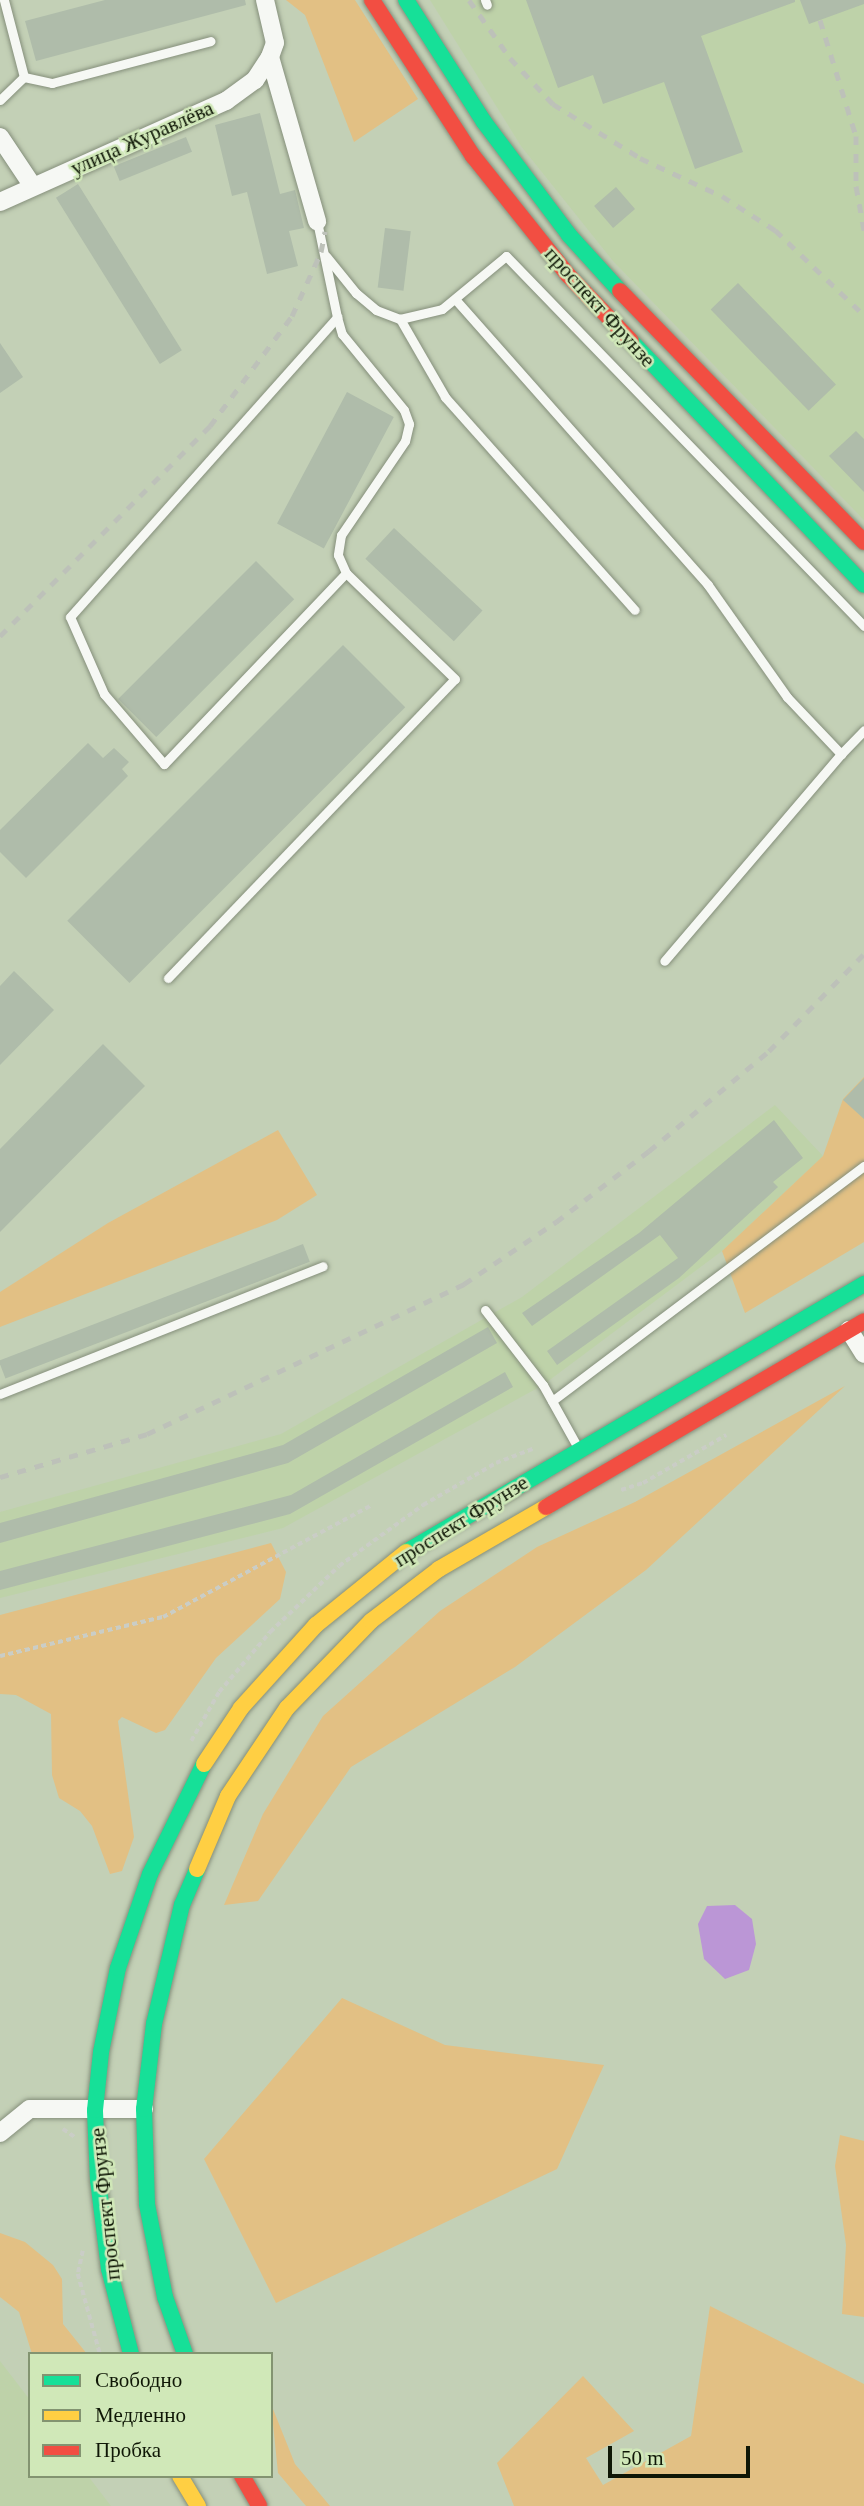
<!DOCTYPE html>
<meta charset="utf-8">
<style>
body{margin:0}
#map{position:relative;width:864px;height:2506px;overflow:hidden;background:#c3d0b6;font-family:Georgia,serif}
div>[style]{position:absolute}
.built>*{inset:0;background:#bed2a9}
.green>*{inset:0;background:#e2c084}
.water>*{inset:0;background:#bb96d6}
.building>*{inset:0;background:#afbcaa;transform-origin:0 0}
.path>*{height:3.5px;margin-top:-1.75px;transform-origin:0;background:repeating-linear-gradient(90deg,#cacdc6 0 5px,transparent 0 8.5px)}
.roads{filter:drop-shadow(0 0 2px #858f7b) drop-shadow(0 0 2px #858f7b)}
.lane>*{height:9px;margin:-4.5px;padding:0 4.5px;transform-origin:4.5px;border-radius:4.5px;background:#f6f8f4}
.street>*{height:18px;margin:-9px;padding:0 9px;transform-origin:9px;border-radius:9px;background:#f6f8f4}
.fast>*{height:16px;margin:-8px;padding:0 8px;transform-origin:8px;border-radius:8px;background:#16e098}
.slow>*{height:16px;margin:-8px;padding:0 8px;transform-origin:8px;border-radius:8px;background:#ffcf43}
.jam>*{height:16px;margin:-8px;padding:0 8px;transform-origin:8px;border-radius:8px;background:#f24e42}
.rail>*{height:5px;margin-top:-2.5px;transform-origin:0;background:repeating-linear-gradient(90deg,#bdc1b9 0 9px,transparent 0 18px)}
span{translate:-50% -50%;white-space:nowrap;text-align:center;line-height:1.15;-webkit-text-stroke:5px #d0e8b8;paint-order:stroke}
.street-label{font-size:21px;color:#0f1706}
.legend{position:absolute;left:28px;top:2352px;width:245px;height:126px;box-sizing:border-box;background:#d0e8b8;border:2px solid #839471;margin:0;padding:9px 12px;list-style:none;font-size:21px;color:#0f1706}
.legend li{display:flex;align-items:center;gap:14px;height:35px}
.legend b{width:35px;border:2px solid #839471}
.scale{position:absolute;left:608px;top:2446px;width:142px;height:32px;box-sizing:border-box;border:4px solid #0f1706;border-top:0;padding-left:9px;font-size:21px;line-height:24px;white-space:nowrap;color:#0f1706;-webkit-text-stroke:5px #d0e8b8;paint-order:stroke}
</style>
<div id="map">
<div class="built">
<div style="clip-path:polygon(430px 0,864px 0,864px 520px,613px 261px,521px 146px)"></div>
<div style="clip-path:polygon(775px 1105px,823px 1156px,722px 1251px,543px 1385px,283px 1528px,0 1598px,0 1512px,281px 1434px,522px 1297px)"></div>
<div style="clip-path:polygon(0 2361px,30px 2400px,30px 2476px,88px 2476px,111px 2506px,0 2506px)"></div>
</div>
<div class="green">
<div style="clip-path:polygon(286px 0,355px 0,418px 99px,354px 142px,305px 15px)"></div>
<div style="clip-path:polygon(864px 1077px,864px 1242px,745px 1313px,722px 1251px,823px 1156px,843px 1099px)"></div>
<div style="clip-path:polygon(278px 1130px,317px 1195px,277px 1220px,0 1327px,0 1292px,108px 1223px)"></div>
<div style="clip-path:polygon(845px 1386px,646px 1570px,515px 1667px,351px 1767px,258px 1901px,224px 1905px,263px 1814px,323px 1716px,440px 1611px,537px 1547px,635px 1502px)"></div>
<div style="clip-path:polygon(271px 1543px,286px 1572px,280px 1599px,216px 1658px,165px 1730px,156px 1733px,122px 1717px,118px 1721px,134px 1837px,122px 1871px,110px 1874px,92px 1826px,80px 1811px,59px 1798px,52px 1775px,51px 1714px,16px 1695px,0 1694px,0 1615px)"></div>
<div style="clip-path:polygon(342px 1998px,445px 2045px,604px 2065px,557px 2169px,276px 2303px,204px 2159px)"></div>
<div style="clip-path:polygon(840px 2135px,864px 2141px,864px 2317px,842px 2314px,846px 2245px,835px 2166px)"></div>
<div style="clip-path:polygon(0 2233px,25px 2242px,53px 2265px,62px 2279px,63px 2324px,87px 2354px,32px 2354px,19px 2312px,0 2297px)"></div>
<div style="clip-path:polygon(710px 2306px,864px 2384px,864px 2506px,514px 2506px,497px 2463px,583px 2376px,634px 2431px,586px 2458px,603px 2485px,691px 2436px)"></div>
<div style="clip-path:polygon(271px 2404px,295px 2464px,330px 2506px,306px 2506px,278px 2473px)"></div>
</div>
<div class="water">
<div style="clip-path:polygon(735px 1905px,752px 1919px,756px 1944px,749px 1970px,725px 1979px,704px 1959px,698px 1924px,707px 1906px)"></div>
</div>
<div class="building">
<div style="clip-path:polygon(105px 0,245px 0,246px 5px,36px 61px,25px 21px)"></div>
<div style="clip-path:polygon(526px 0,795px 0,795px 2px,701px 36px,743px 152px,695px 169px,664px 82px,603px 104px,593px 75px,558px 88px)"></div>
<div style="clip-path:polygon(800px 0,864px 0,864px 4px,809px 24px)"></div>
<div style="clip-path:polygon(260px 113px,280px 194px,295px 190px,304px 228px,289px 231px,298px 266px,267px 274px,247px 192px,232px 196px,215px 125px)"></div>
<div style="left:186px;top:137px;width:16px;height:78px;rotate:68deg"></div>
<div style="left:78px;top:184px;width:196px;height:26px;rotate:58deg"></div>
<div style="left:616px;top:187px;width:29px;height:29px;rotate:49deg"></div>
<div style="left:385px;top:228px;width:26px;height:60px;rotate:7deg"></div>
<div style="left:738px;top:283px;width:141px;height:38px;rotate:46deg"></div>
<div style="clip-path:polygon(0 343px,23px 377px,0 393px)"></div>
<div style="left:347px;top:392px;width:53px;height:149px;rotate:28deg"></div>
<div style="clip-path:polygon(856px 431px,864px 439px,864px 492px,829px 456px)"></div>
<div style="left:394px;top:528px;width:121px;height:42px;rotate:43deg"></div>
<div style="left:256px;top:561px;width:54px;height:195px;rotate:45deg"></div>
<div style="left:343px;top:645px;width:88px;height:390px;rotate:45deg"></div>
<div style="clip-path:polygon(88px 743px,103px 758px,114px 748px,129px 762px,122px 769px,128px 776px,26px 878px,0 852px,0 830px)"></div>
<div style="clip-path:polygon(14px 971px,54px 1010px,0 1065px,0 986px)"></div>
<div style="clip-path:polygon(103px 1044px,145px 1086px,0 1232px,0 1149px)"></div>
<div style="clip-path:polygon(864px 1078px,864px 1119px,843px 1100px)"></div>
<div style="clip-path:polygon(774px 1120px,803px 1158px,773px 1182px,778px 1187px,679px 1278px,557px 1365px,547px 1351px,678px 1258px,660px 1235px,532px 1326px,522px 1313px,639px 1233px)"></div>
<div style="left:303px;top:1244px;width:19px;height:326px;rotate:69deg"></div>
<div style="clip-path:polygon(488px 1327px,497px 1343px,288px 1463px,0 1543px,0 1523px,283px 1445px)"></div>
<div style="clip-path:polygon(505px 1372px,513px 1387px,290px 1514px,0 1590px,0 1571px,291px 1495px)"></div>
</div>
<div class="path">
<div style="left:621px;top:1490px;width:23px;rotate:-18deg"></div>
<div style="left:643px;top:1483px;width:96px;rotate:-30deg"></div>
<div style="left:0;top:1656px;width:168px;rotate:-13.5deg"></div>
<div style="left:163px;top:1617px;width:237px;rotate:-28.2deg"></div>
<div style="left:191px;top:1741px;width:56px;rotate:-60.3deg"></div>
<div style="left:219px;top:1692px;width:79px;rotate:-49.6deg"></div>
<div style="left:270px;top:1632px;width:95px;rotate:-43.7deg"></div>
<div style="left:339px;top:1566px;width:104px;rotate:-36deg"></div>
<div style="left:423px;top:1505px;width:84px;rotate:-29.9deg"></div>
<div style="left:496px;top:1463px;width:42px;rotate:-21deg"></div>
<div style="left:63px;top:2129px;width:14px;rotate:34deg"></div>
<div style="left:83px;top:2251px;width:24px;rotate:102deg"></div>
<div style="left:78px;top:2274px;width:83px;rotate:74.6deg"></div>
</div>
<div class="roads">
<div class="lane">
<div style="left:485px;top:0;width:5px;rotate:68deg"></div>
<div style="left:24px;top:77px;width:29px;rotate:12deg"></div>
<div style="left:52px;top:83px;width:164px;rotate:-14.8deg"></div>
<div style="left:0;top:100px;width:33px;rotate:-44deg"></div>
<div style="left:24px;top:77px;width:80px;rotate:-104.6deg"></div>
<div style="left:326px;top:256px;width:48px;rotate:51deg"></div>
<div style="left:356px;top:293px;width:26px;rotate:40deg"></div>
<div style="left:376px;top:310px;width:26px;rotate:21deg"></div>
<div style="left:400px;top:319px;width:43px;rotate:-13.4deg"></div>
<div style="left:442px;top:309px;width:83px;rotate:-39.6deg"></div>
<div style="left:506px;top:256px;width:515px;rotate:45.94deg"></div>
<div style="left:455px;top:299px;width:382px;rotate:48.5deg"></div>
<div style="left:708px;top:585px;width:137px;rotate:54.8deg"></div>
<div style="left:787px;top:697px;width:79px;rotate:46.5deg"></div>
<div style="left:841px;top:754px;width:272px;rotate:130.5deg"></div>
<div style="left:337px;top:317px;width:18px;rotate:74deg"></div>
<div style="left:342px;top:334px;width:98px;rotate:50.8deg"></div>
<div style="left:404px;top:410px;width:15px;rotate:70deg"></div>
<div style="left:409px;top:424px;width:17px;rotate:103deg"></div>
<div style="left:405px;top:441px;width:114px;rotate:124.2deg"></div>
<div style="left:341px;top:535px;width:20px;rotate:99deg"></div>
<div style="left:338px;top:555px;width:20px;rotate:66deg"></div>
<div style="left:400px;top:319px;width:90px;rotate:60deg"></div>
<div style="left:445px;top:397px;width:285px;rotate:48.3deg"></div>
<div style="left:841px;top:754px;width:33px;rotate:-46deg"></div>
<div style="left:168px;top:978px;width:414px;rotate:-46.2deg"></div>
<div style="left:455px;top:679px;width:152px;rotate:-135.8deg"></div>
<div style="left:346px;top:573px;width:264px;rotate:133.6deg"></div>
<div style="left:164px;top:764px;width:92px;rotate:-130.6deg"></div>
<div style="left:104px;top:694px;width:84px;rotate:-113.8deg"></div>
<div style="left:70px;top:617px;width:402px;rotate:-48.3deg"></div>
<div style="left:337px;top:317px;width:98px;rotate:-101.8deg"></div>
<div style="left:485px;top:1310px;width:95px;rotate:52.3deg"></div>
<div style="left:543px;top:1385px;width:72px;rotate:60.9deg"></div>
<div style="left:0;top:1394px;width:347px;rotate:-21.6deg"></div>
<div style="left:552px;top:1401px;width:391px;rotate:-37deg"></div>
</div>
<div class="street">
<div style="left:265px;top:0;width:44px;rotate:76.9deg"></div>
<div style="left:275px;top:43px;width:15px;rotate:110deg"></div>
<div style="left:270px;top:57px;width:171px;rotate:74deg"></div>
<div style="left:0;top:137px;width:58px;rotate:56.3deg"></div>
<div style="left:0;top:202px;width:248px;rotate:-24.1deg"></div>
<div style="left:226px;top:101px;width:36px;rotate:-36deg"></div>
<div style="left:255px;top:80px;width:27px;rotate:-57deg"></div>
<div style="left:849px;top:1330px;width:28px;rotate:58deg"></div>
<div style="left:0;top:2133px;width:38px;rotate:-39deg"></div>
<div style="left:30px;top:2109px;width:114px"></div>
</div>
<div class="fast">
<div style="left:406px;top:0;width:145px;rotate:57.4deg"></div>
<div style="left:484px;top:122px;width:141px;rotate:53deg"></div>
<div style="left:569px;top:235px;width:76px;rotate:47.7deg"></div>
<div style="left:631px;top:341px;width:337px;rotate:46.3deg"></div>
<div style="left:406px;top:1552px;width:531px;rotate:-30.33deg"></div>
<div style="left:131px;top:2354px;width:88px;rotate:-104.5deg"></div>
<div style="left:109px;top:2269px;width:90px;rotate:-97deg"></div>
<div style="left:98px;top:2180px;width:70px;rotate:-92.5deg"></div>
<div style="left:95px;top:2110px;width:58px;rotate:-84.1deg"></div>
<div style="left:101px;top:2052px;width:86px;rotate:-78.6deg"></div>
<div style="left:118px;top:1968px;width:99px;rotate:-71.2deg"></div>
<div style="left:150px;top:1874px;width:123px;rotate:-63.9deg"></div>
<div style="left:185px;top:2354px;width:60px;rotate:-109.3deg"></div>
<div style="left:165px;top:2297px;width:95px;rotate:-101deg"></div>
<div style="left:147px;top:2204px;width:95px;rotate:-91.8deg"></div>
<div style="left:144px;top:2109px;width:86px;rotate:-83.3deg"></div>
<div style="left:154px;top:2024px;width:122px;rotate:-76.8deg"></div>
<div style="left:182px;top:1905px;width:39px;rotate:-67deg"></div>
</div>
<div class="slow">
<div style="left:204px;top:1764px;width:67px;rotate:-56.5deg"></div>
<div style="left:241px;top:1708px;width:112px;rotate:-47.9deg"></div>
<div style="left:316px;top:1625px;width:116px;rotate:-39deg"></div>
<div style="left:197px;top:1869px;width:79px;rotate:-67deg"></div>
<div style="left:228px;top:1796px;width:106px;rotate:-56.2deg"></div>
<div style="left:287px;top:1708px;width:121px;rotate:-46deg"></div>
<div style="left:371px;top:1621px;width:86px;rotate:-37.4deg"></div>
<div style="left:439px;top:1569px;width:124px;rotate:-30.1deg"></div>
<div style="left:180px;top:2476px;width:35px;rotate:59deg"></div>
</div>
<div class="jam">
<div style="left:372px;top:0;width:186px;rotate:57.1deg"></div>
<div style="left:473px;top:156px;width:152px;rotate:51.4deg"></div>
<div style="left:568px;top:275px;width:91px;rotate:46.3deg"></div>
<div style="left:620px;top:291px;width:350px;rotate:45.8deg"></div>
<div style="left:546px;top:1507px;width:368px;rotate:-30.3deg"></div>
<div style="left:242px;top:2476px;width:34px;rotate:60deg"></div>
</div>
</div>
<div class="rail">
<div style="left:469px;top:0;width:71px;rotate:54.7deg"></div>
<div style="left:510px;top:58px;width:63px;rotate:46.9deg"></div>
<div style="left:553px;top:104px;width:102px;rotate:31.8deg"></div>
<div style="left:640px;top:158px;width:90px;rotate:24.9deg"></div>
<div style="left:722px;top:196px;width:63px;rotate:32.7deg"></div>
<div style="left:775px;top:230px;width:123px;rotate:43.7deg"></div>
<div style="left:820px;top:20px;width:121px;rotate:72.8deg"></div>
<div style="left:856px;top:136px;width:50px;rotate:90deg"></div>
<div style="left:856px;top:186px;width:45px;rotate:79.7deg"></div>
<div style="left:0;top:636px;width:297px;rotate:-45deg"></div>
<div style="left:210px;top:426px;width:137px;rotate:-53.3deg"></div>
<div style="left:292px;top:316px;width:70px;rotate:-65.6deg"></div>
<div style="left:321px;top:252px;width:21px;rotate:-79deg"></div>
<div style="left:0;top:1477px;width:153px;rotate:-16.3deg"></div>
<div style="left:147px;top:1434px;width:351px;rotate:-25.3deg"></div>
<div style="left:464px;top:1284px;width:111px;rotate:-34deg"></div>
<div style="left:556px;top:1222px;width:117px;rotate:-37.4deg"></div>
<div style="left:649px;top:1151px;width:156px;rotate:-39.8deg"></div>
<div style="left:769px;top:1051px;width:136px;rotate:-45.6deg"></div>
</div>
<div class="street-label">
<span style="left:142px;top:138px;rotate:-24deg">улица Журавлёва</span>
<span style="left:600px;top:307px;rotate:48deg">проспект Фрунзе</span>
<span style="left:461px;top:1521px;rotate:-32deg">проспект Фрунзе</span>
<span style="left:105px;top:2204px;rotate:-96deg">проспект Фрунзе</span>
</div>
<ul class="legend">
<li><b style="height:9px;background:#16e098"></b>Свободно</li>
<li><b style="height:9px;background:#ffcf43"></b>Медленно</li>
<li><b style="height:9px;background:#f24e42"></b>Пробка</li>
</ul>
<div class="scale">50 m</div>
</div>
